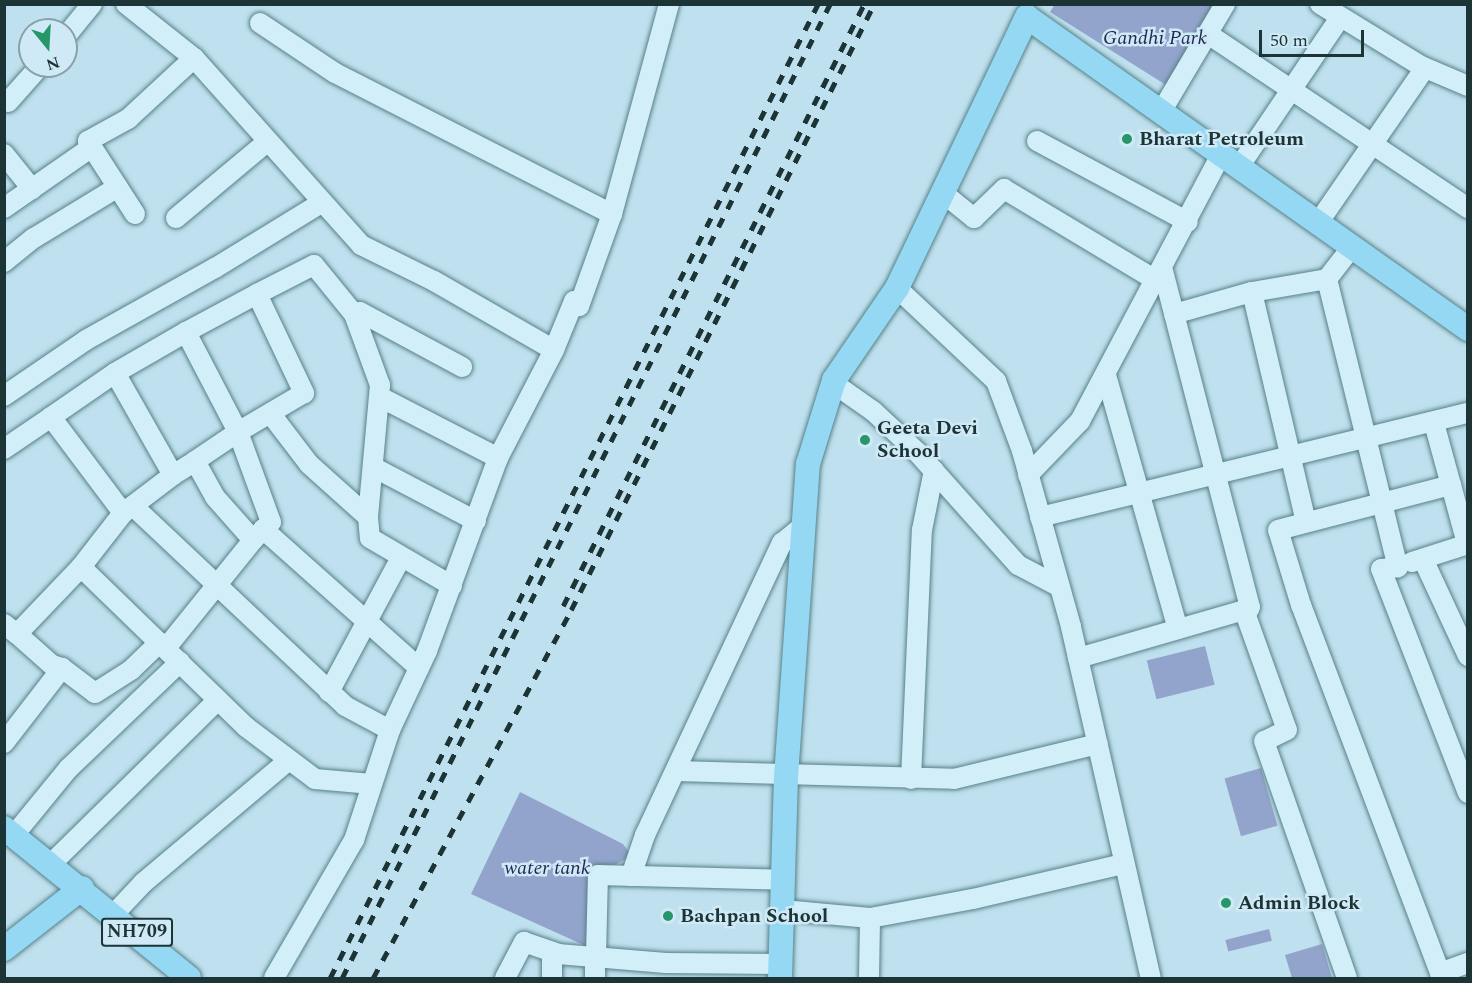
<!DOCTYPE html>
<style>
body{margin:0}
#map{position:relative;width:1472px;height:983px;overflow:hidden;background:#bfe0ee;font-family:Spectral,serif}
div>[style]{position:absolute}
.green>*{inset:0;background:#93a4cc;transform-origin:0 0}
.roads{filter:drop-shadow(0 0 2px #578187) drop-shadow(0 0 2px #578187)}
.minor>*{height:20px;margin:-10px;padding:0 10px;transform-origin:10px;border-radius:10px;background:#d2eef9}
.major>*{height:24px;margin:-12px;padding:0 12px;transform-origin:12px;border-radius:12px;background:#95d8f3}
.rail>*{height:4.5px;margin-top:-2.25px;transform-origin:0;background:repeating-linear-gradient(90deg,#1c3436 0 10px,transparent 0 20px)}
.dots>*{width:16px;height:16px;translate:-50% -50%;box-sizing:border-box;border:3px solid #cfeaf6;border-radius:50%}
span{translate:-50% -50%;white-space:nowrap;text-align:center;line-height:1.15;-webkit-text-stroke:5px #cfeaf6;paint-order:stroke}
.shield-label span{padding:2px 4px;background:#cfeaf6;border:2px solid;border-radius:4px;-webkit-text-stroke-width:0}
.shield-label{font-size:18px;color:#1c3436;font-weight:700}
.park-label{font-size:20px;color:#222a53;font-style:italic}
.poi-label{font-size:20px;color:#1c3436;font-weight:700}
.left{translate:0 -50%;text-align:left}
.frame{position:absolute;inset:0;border:6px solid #1c3436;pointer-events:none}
.north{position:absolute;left:18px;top:18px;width:60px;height:60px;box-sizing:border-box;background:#cfeaf6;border:2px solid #87a1a9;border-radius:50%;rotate:162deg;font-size:16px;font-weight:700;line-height:24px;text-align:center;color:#1c3436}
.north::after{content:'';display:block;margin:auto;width:21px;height:27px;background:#279668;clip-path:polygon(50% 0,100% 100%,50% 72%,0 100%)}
.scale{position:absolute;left:1259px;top:30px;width:105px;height:27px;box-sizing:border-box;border:3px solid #1c3436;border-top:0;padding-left:8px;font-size:18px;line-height:21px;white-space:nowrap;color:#1c3436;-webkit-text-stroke:4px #cfeaf6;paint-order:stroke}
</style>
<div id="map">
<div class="green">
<div style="clip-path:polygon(1055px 4px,1220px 5px,1166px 85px,1050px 12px)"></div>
<div style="left:1205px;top:646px;width:40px;height:60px;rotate:76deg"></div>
<div style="left:1261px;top:768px;width:60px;height:38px;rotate:74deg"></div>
<div style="clip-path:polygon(520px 792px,623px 844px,632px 856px,603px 871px,588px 947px,471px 894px)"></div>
<div style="left:1269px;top:929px;width:12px;height:45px;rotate:76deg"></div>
<div style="clip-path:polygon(1322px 944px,1332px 978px,1292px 978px,1285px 955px)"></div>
</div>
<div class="roads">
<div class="minor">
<div style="left:126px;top:4px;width:87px;rotate:38.5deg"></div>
<div style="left:194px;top:58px;width:251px;rotate:48.2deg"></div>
<div style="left:361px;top:245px;width:81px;rotate:26.3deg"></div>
<div style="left:434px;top:281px;width:138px;rotate:29.9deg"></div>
<div style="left:1320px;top:4px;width:119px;rotate:31.5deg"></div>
<div style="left:1421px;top:66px;width:51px;rotate:23.1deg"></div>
<div style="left:260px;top:23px;width:90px;rotate:33.7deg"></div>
<div style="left:335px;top:73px;width:311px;rotate:27deg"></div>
<div style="left:612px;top:214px;width:98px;rotate:109.7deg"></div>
<div style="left:579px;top:306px;width:7px;rotate:-135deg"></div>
<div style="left:574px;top:301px;width:53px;rotate:112.2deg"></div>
<div style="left:554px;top:350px;width:122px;rotate:117.4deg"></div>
<div style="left:498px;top:458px;width:206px;rotate:110.2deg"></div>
<div style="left:427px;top:651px;width:87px;rotate:115.1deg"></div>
<div style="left:390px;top:730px;width:116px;rotate:108.1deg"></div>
<div style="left:354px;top:840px;width:160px;rotate:120.1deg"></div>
<div style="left:1208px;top:34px;width:313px;rotate:33.8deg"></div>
<div style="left:66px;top:36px;width:41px;rotate:-50.9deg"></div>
<div style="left:8px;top:102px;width:48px;rotate:-48.4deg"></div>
<div style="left:1161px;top:112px;width:126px;rotate:-59.3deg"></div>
<div style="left:1037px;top:141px;width:171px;rotate:28.2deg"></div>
<div style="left:4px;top:154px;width:45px;rotate:51.3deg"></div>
<div style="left:1239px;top:167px;width:180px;rotate:-55.9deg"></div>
<div style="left:943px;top:193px;width:40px;rotate:39deg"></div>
<div style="left:974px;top:218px;width:42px;rotate:-44deg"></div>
<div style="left:1004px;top:189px;width:179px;rotate:31deg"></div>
<div style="left:4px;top:208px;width:107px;rotate:-34.7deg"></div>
<div style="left:135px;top:214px;width:87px;rotate:-122.8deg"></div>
<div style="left:88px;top:141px;width:46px;rotate:-28.8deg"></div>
<div style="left:128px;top:119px;width:90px;rotate:-42.7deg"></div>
<div style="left:612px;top:214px;width:218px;rotate:-74.8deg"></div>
<div style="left:176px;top:218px;width:119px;rotate:-39.9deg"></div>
<div style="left:1318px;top:223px;width:188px;rotate:-55.4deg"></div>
<div style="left:4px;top:262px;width:38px;rotate:-39deg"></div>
<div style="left:34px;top:238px;width:98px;rotate:-31.3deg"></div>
<div style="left:1163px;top:271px;width:347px;rotate:75.5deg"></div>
<div style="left:1250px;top:607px;width:9px;rotate:117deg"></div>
<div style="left:1327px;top:279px;width:297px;rotate:76.2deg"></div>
<div style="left:1398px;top:567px;width:17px;rotate:173deg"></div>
<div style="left:1381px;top:569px;width:240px;rotate:68.8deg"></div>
<div style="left:897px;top:288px;width:136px;rotate:43.2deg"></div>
<div style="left:996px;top:381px;width:75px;rotate:69.6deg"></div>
<div style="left:1022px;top:451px;width:183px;rotate:74.4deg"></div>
<div style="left:1071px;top:627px;width:360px;rotate:77.2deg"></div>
<div style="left:1252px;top:292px;width:236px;rotate:76.8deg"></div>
<div style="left:257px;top:294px;width:64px;rotate:-27deg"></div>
<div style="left:314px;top:265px;width:63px;rotate:50.8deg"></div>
<div style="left:354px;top:314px;width:76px;rotate:69.9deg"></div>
<div style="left:380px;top:385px;width:133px;rotate:95.2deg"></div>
<div style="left:368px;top:517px;width:79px;rotate:-138.1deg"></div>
<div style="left:309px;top:464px;width:64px;rotate:-127.4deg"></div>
<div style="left:257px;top:294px;width:110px;rotate:64.6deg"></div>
<div style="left:304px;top:393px;width:77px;rotate:149.4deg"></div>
<div style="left:238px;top:432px;width:113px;rotate:-117.5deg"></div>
<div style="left:186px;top:332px;width:81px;rotate:-28.2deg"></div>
<div style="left:354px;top:314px;width:6px;rotate:-18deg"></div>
<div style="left:360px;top:312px;width:116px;rotate:28.3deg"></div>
<div style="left:1174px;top:314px;width:81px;rotate:-15.8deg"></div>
<div style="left:1252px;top:292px;width:76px;rotate:-9.8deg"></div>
<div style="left:1327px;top:279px;width:41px;rotate:-52deg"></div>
<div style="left:1106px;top:375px;width:264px;rotate:74.2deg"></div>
<div style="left:833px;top:383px;width:49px;rotate:35deg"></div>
<div style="left:873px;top:411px;width:60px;rotate:43deg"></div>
<div style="left:917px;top:452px;width:152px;rotate:48.2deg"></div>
<div style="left:1018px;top:565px;width:47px;rotate:27.6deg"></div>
<div style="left:4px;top:396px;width:99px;rotate:-34.3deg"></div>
<div style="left:86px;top:340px;width:148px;rotate:-29.2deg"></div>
<div style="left:215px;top:268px;width:124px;rotate:-31.5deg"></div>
<div style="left:380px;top:397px;width:133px;rotate:27.3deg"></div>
<div style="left:51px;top:417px;width:78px;rotate:-34.5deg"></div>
<div style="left:1434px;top:423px;width:125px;rotate:74.7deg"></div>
<div style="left:4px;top:449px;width:57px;rotate:-34.2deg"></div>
<div style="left:51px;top:417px;width:120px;rotate:53.1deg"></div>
<div style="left:123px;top:513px;width:68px;rotate:127.9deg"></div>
<div style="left:375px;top:468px;width:114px;rotate:27.7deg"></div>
<div style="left:173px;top:475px;width:117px;rotate:-119.6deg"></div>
<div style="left:115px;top:373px;width:82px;rotate:-30deg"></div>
<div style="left:1028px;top:475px;width:75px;rotate:-46.1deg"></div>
<div style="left:1080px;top:421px;width:301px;rotate:-62.1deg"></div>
<div style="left:133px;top:506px;width:291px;rotate:43.3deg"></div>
<div style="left:345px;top:706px;width:51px;rotate:28.1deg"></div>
<div style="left:123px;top:513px;width:63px;rotate:-37.2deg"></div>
<div style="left:173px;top:475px;width:26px;rotate:-32deg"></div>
<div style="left:195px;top:461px;width:52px;rotate:-34deg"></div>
<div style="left:238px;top:432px;width:96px;rotate:69.9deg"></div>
<div style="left:271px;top:522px;width:25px;rotate:135deg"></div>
<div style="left:253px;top:540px;width:57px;rotate:-131.5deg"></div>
<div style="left:215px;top:497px;width:41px;rotate:-119.1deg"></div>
<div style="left:368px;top:517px;width:21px;rotate:85deg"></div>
<div style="left:370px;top:538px;width:95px;rotate:30.3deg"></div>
<div style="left:1040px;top:517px;width:440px;rotate:-13.7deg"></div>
<div style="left:263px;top:529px;width:209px;rotate:41.7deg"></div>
<div style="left:1423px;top:559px;width:107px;rotate:65.1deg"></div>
<div style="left:1412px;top:562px;width:59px;rotate:-17.8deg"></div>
<div style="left:4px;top:624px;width:16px;rotate:38deg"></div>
<div style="left:17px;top:634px;width:93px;rotate:-46.3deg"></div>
<div style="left:81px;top:567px;width:230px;rotate:44.1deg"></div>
<div style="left:246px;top:727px;width:86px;rotate:37deg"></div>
<div style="left:315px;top:779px;width:57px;rotate:5deg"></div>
<div style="left:166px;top:648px;width:139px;rotate:-51.1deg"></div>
<div style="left:1078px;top:658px;width:173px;rotate:-16.1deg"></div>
<div style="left:1244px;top:610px;width:127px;rotate:70.3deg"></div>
<div style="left:1287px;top:730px;width:25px;rotate:154deg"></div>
<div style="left:1264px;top:741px;width:251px;rotate:70.7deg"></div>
<div style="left:62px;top:668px;width:41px;rotate:37.1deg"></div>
<div style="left:95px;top:693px;width:43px;rotate:-32.6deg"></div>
<div style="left:131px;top:670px;width:40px;rotate:-44deg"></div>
<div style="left:329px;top:692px;width:152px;rotate:-61.8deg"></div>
<div style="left:4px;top:743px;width:95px;rotate:-52.3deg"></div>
<div style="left:62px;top:668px;width:10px;rotate:-163deg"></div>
<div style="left:52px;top:665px;width:47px;rotate:-138.5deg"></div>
<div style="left:676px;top:771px;width:278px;rotate:1.6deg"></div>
<div style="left:954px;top:779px;width:148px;rotate:-13.7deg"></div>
<div style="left:911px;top:779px;width:249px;rotate:-87.5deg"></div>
<div style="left:922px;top:530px;width:61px;rotate:-78.7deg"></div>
<div style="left:14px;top:835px;width:85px;rotate:-50.7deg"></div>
<div style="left:68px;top:769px;width:155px;rotate:-43.7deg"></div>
<div style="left:51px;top:864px;width:234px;rotate:-44.5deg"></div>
<div style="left:631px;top:876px;width:43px;rotate:-71.1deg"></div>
<div style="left:645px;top:835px;width:323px;rotate:-64.9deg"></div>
<div style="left:782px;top:543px;width:28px;rotate:-39deg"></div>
<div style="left:783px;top:910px;width:87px;rotate:5.3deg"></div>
<div style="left:870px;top:918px;width:105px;rotate:-10.5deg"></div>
<div style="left:973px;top:899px;width:154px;rotate:-13.1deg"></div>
<div style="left:114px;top:914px;width:42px;rotate:-46.9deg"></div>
<div style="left:143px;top:883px;width:191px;rotate:-40.1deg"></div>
<div style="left:552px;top:952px;width:26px;rotate:90deg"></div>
<div style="left:596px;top:956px;width:81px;rotate:-88.6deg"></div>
<div style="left:598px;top:875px;width:185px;rotate:1.5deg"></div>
<div style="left:1440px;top:973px;width:30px;rotate:-20deg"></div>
<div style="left:505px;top:978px;width:41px;rotate:-62.2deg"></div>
<div style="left:524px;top:942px;width:36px;rotate:19deg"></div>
<div style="left:558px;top:954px;width:108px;rotate:4.8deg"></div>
<div style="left:666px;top:963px;width:115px;rotate:0.5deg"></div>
<div style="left:595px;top:978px;width:22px;rotate:-90deg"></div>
<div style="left:869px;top:978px;width:60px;rotate:-89deg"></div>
<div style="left:1442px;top:978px;width:399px;rotate:-110.7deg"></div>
<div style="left:1301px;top:605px;width:78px;rotate:-107deg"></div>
<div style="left:1278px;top:530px;width:179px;rotate:-14.6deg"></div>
</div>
<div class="major">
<div style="left:4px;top:828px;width:238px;rotate:39deg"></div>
<div style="left:4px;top:949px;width:99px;rotate:-38deg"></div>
<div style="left:780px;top:978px;width:201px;rotate:-88.3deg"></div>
<div style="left:786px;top:777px;width:314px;rotate:-86deg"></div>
<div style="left:808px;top:464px;width:88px;rotate:-72.8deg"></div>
<div style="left:834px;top:380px;width:112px;rotate:-55.6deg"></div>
<div style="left:897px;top:288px;width:301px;rotate:-64.4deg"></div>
<div style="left:1027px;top:17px;width:540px;rotate:35.28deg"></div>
</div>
</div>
<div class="rail">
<div style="left:563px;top:606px;width:673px;rotate:-63.43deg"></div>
<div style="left:330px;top:978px;width:1089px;rotate:-63.39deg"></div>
<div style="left:342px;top:978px;width:1089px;rotate:-63.39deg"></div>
<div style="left:373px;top:978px;width:418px;rotate:-61.7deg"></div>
<div style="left:571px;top:610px;width:678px;rotate:-63.43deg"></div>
</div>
<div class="dots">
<div style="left:1127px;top:139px;background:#279668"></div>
<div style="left:865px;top:440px;background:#279668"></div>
<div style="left:1226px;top:903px;background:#279668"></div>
<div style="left:668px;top:916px;background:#279668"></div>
</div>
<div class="shield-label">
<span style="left:137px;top:932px">NH709</span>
</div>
<div class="park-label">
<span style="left:1155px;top:38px">Gandhi Park</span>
<span style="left:547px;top:868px">water tank</span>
</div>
<div class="poi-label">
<span class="left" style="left:1139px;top:139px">Bharat Petroleum</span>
<span class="left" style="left:877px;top:440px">Geeta Devi<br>School</span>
<span class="left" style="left:1238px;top:903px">Admin Block</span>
<span class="left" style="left:680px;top:916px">Bachpan School</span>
</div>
<div class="frame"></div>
<div class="north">N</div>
<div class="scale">50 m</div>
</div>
